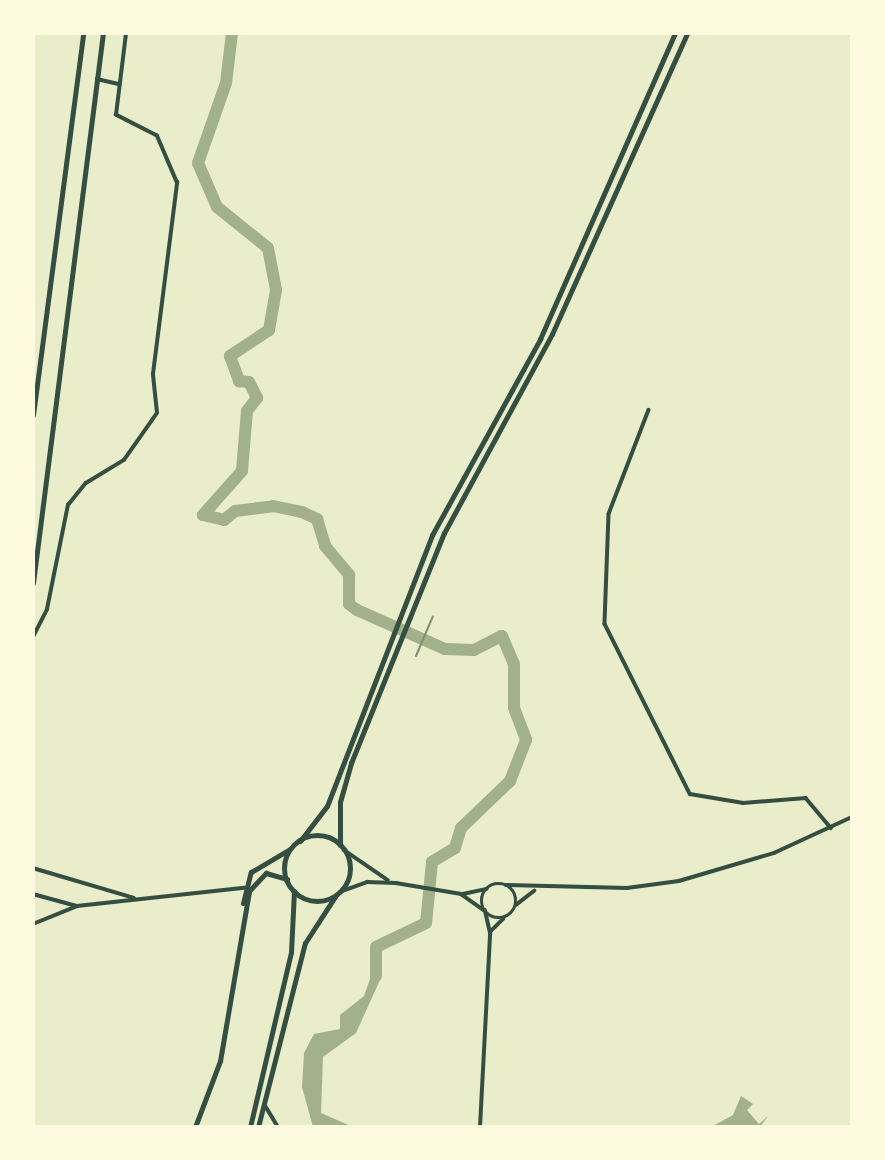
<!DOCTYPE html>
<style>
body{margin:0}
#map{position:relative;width:885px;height:1160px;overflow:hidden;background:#e9edc9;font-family:Barlow,sans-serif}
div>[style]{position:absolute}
.water>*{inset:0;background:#a3b18a}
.river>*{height:12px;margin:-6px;padding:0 6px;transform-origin:6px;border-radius:6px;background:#a3b18a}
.minor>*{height:3.5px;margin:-1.75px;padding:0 1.75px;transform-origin:1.75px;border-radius:1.75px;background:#344e41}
.minor>.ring{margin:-1.75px;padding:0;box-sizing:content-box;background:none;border:3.5px solid #344e41;border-radius:50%}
.primary>*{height:5px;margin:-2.5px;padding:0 2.5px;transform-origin:2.5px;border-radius:2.5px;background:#344e41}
.primary>.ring{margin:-2.5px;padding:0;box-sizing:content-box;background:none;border:5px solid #344e41;border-radius:50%}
.trunk>*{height:5px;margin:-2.5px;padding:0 2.5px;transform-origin:2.5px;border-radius:2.5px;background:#344e41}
.rail>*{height:2px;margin:-1px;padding:0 1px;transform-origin:1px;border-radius:1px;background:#7c8e77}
span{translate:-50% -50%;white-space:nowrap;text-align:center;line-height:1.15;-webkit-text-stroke:7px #fefae0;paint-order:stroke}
.frame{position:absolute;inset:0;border:35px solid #fefae0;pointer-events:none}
</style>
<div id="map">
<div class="water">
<div style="clip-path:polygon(377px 959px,380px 980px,356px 1033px,323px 1057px,321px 1113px,353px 1127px,313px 1127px,302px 1087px,304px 1053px,314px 1034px,340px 1029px,340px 1015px,364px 996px)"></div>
<div style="clip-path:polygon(741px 1096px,753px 1104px,747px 1110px,759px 1124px,768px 1116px,760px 1127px,711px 1127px,733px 1115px)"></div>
</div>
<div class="river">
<div style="left:232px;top:33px;width:50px;rotate:96.8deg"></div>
<div style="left:226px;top:83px;width:85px;rotate:109.3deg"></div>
<div style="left:198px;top:163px;width:48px;rotate:66.6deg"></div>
<div style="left:217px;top:207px;width:65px;rotate:38.8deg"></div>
<div style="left:268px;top:248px;width:43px;rotate:79.2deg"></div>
<div style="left:276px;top:290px;width:41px;rotate:99.9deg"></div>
<div style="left:269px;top:330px;width:47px;rotate:146.3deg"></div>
<div style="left:230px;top:356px;width:27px;rotate:70deg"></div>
<div style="left:239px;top:381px;width:10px;rotate:6deg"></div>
<div style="left:249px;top:382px;width:18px;rotate:63deg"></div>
<div style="left:257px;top:398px;width:16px;rotate:128deg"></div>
<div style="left:247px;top:411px;width:60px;rotate:94.8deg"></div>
<div style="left:242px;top:471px;width:59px;rotate:131.6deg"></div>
<div style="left:203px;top:515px;width:22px;rotate:13deg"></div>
<div style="left:224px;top:520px;width:14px;rotate:-39deg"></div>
<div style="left:235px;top:511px;width:38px;rotate:-7deg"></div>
<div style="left:273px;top:506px;width:30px;rotate:12deg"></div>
<div style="left:302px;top:512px;width:17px;rotate:25deg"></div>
<div style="left:317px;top:519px;width:28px;rotate:73deg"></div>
<div style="left:325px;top:546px;width:38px;rotate:50deg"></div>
<div style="left:349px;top:575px;width:29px;rotate:90deg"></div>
<div style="left:349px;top:604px;width:10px;rotate:37deg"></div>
<div style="left:357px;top:610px;width:96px;rotate:23.9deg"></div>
<div style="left:445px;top:649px;width:29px;rotate:2deg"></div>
<div style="left:474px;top:650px;width:31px;rotate:-27deg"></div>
<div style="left:502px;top:636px;width:30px;rotate:67deg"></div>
<div style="left:514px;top:664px;width:44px;rotate:90deg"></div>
<div style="left:514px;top:708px;width:34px;rotate:69deg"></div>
<div style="left:526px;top:740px;width:44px;rotate:111.3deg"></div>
<div style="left:510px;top:781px;width:68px;rotate:136.2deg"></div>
<div style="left:461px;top:828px;width:21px;rotate:107deg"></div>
<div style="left:455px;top:848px;width:27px;rotate:149deg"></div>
<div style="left:432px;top:862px;width:61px;rotate:95.6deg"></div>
<div style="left:426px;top:923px;width:55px;rotate:154.4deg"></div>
<div style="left:376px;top:947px;width:29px;rotate:90deg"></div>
</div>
<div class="minor">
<div style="left:97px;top:79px;width:23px;rotate:13deg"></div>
<div style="left:649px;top:410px;width:111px;rotate:111deg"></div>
<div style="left:609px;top:514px;width:110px;rotate:92.1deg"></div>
<div style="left:605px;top:624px;width:190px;rotate:63.4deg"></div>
<div style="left:690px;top:794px;width:54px;rotate:9.6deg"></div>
<div style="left:743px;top:803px;width:63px;rotate:-4.5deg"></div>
<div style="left:806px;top:798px;width:39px;rotate:50deg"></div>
<div style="left:33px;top:637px;width:31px;rotate:-63deg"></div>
<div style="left:47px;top:609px;width:106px;rotate:-78.6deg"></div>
<div style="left:68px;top:505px;width:28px;rotate:-51deg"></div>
<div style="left:86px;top:483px;width:44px;rotate:-31.2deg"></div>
<div style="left:124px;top:460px;width:57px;rotate:-54.9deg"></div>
<div style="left:157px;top:413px;width:39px;rotate:-96deg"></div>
<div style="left:153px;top:374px;width:193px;rotate:-82.8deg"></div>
<div style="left:177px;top:183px;width:51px;rotate:-113.1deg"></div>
<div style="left:157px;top:136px;width:46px;rotate:-152.9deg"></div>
<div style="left:116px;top:115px;width:83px;rotate:-83deg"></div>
<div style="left:344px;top:850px;width:53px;rotate:34.3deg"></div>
<div style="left:33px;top:868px;width:105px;rotate:16.5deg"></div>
<div class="ring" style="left:482px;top:884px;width:30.5px;height:30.5px"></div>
<div style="left:506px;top:885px;width:121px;rotate:1.4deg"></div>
<div style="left:627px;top:888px;width:52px;rotate:-7.7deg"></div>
<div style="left:679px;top:881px;width:99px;rotate:-16.4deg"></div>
<div style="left:774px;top:853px;width:86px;rotate:-24.8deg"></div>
<div style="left:340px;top:892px;width:29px;rotate:-20deg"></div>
<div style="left:367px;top:882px;width:29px;rotate:2deg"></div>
<div style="left:396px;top:883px;width:66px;rotate:9.6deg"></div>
<div style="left:461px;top:894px;width:28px;rotate:35deg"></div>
<div style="left:33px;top:894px;width:46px;rotate:15.3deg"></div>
<div style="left:77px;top:906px;width:168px;rotate:-6.2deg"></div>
<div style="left:463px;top:894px;width:24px;rotate:-12deg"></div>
<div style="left:516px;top:905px;width:23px;rotate:-38deg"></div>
<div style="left:33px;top:924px;width:45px;rotate:-22deg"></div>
<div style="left:491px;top:931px;width:17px;rotate:-45deg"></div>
<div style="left:265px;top:1105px;width:26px;rotate:59deg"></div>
<div style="left:480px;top:1127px;width:194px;rotate:-87deg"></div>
<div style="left:490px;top:933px;width:23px;rotate:-103deg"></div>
</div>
<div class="primary">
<div class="ring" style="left:284px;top:835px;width:61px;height:61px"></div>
<div style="left:300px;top:841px;width:44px;rotate:-52.4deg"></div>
<div style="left:327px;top:806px;width:291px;rotate:-68.8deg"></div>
<div style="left:432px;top:535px;width:224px;rotate:-61.1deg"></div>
<div style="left:540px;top:339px;width:334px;rotate:-66.2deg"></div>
<div style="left:340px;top:845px;width:43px;rotate:-90deg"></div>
<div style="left:340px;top:802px;width:41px;rotate:-74.2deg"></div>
<div style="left:351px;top:763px;width:248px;rotate:-68deg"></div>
<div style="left:444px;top:533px;width:226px;rotate:-61.5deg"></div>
<div style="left:552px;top:334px;width:330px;rotate:-65.8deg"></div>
<div style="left:243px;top:903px;width:32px;rotate:-76deg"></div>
<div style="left:251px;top:872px;width:45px;rotate:-30.5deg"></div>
<div style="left:195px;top:1127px;width:71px;rotate:-69.3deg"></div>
<div style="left:220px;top:1061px;width:172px;rotate:-80.3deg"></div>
<div style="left:249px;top:891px;width:25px;rotate:-47deg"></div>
<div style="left:266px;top:873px;width:22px;rotate:16deg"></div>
<div style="left:250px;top:1127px;width:180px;rotate:-76.8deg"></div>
<div style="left:291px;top:952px;width:61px;rotate:-87.2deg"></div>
<div style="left:258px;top:1127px;width:190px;rotate:-75.7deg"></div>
<div style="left:305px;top:943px;width:57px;rotate:-57.1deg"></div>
</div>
<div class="trunk">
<div style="left:33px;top:415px;width:385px;rotate:-82.5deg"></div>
<div style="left:33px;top:583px;width:554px;rotate:-82.75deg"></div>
</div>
<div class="rail">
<div style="left:416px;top:656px;width:43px;rotate:-67deg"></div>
</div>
<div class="frame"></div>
</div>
